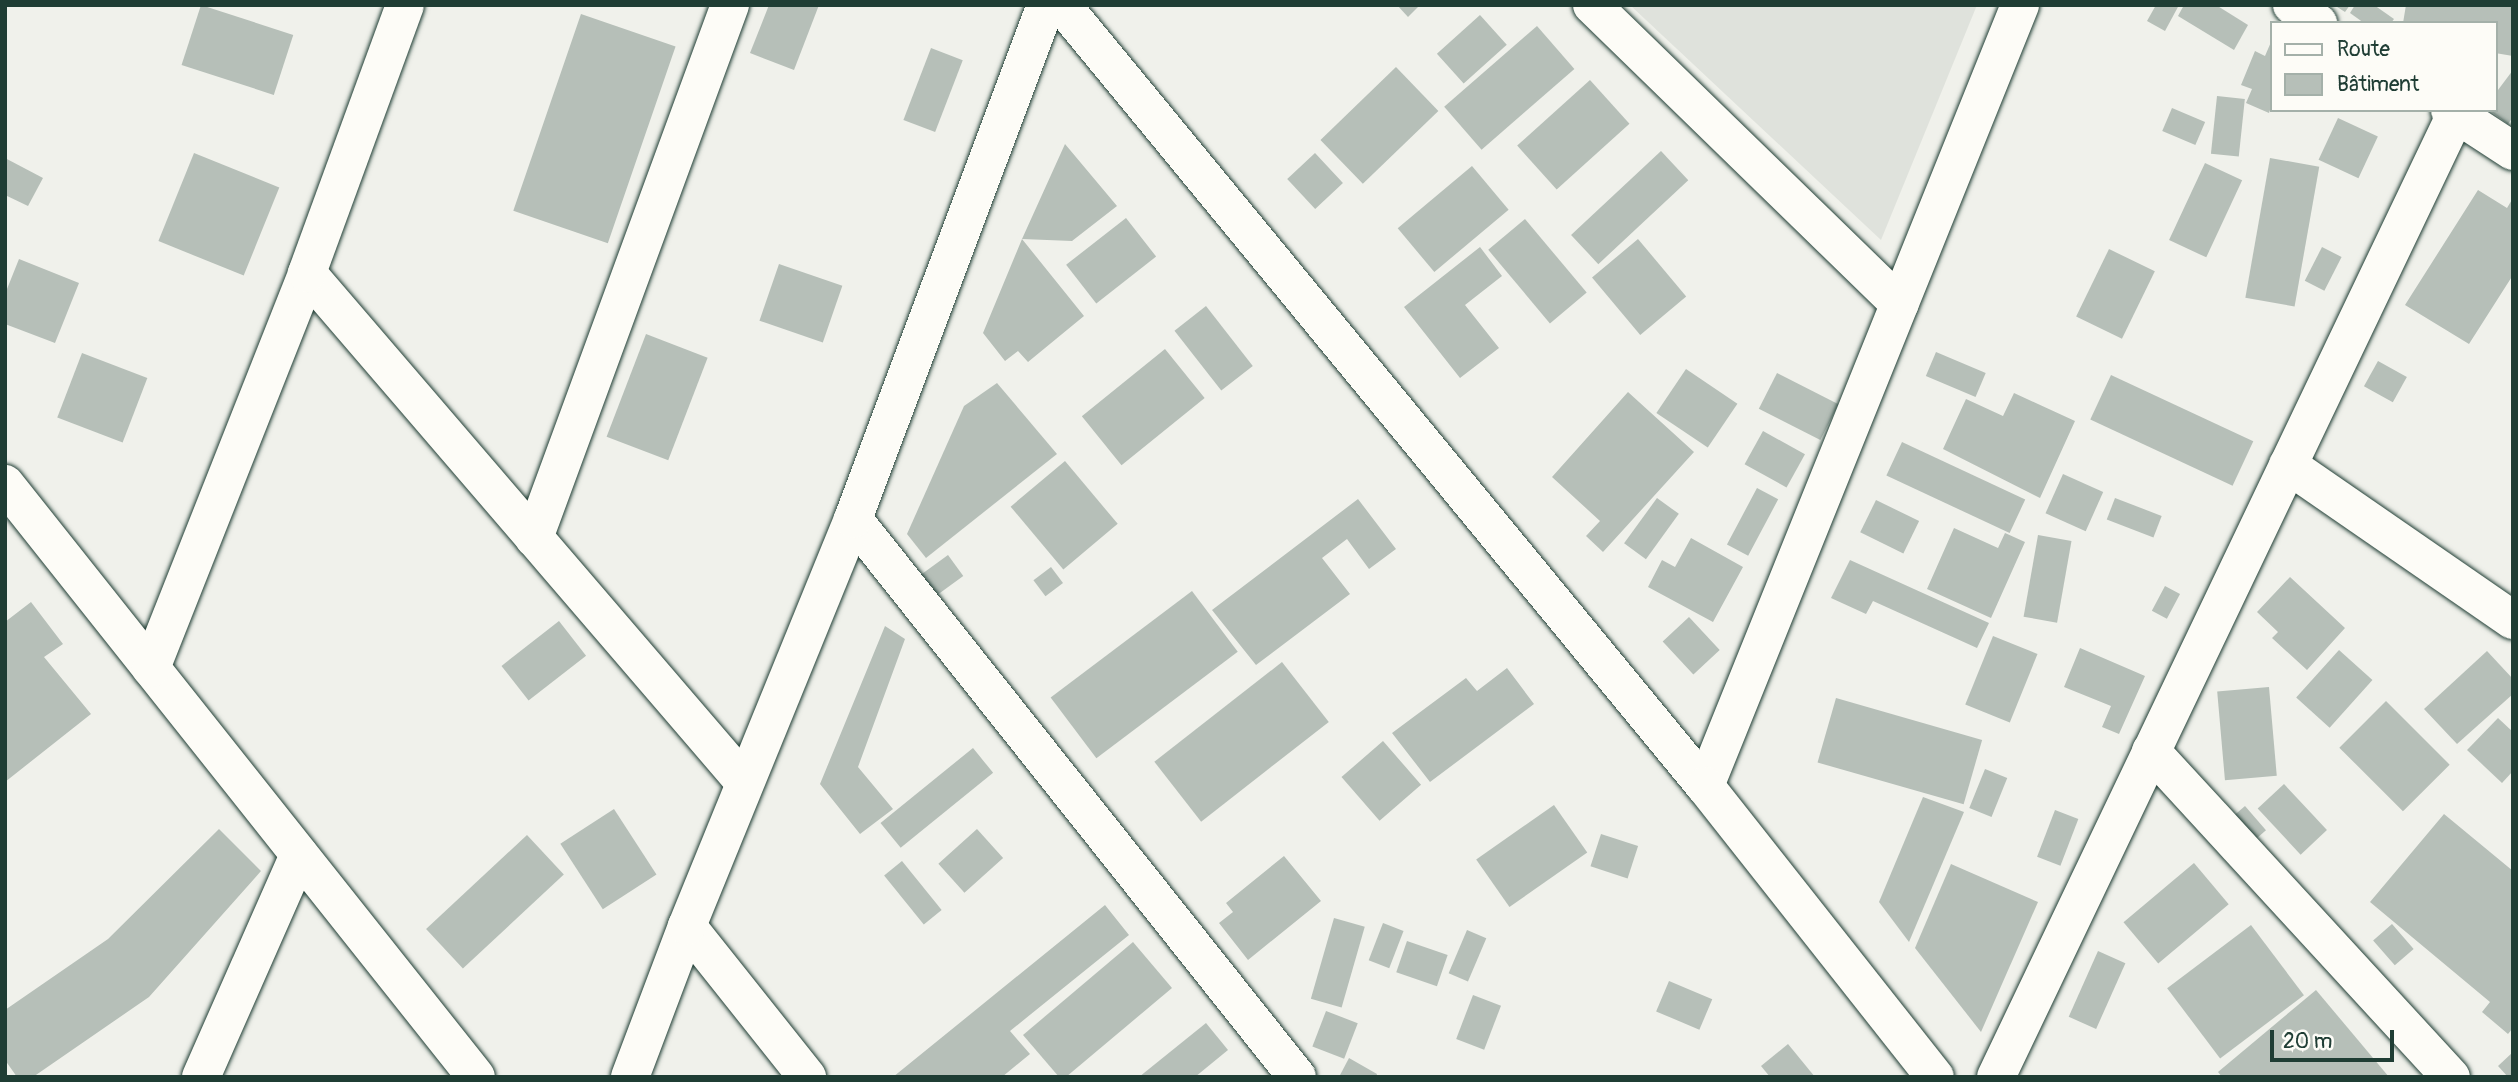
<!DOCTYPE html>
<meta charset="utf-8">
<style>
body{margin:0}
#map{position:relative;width:2518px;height:1082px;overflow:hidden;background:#f0f1eb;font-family:Pangolin,sans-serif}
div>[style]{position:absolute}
.built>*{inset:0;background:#dfe2dc}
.building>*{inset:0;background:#b6bfb8;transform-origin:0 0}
.roads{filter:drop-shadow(0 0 2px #1f3d34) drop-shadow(0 0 2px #1f3d34)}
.street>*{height:38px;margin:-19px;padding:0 19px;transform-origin:19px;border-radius:19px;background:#fdfcf7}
.secondary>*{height:38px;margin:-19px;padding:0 19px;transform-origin:19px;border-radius:19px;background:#fdfcf7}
span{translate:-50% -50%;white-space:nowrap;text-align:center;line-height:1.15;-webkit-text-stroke:7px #fdfcf7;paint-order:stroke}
.frame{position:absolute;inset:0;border:7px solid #1f3d34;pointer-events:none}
.legend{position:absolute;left:2270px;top:21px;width:228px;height:91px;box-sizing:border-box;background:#fdfcf7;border:2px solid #a4b0a9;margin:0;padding:9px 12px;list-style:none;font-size:21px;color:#1f3d34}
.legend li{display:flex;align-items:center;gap:14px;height:35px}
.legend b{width:35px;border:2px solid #a4b0a9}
.scale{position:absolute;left:2270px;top:1030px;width:124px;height:32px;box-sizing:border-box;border:4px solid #1f3d34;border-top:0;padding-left:9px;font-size:21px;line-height:24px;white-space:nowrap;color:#1f3d34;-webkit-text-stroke:5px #fdfcf7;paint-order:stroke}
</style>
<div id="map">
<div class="built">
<div style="clip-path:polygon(1630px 5px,1977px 5px,1881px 240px)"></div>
</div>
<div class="building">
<div style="left:201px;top:5px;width:97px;height:63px;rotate:18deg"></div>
<div style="clip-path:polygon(769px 5px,819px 5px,794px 70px,750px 53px)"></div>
<div style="clip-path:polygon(1397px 5px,1420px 5px,1408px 17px)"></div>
<div style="clip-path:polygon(2156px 5px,2179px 5px,2165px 31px,2147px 21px)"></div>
<div style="clip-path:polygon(2184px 5px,2216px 5px,2248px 25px,2234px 50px,2178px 16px)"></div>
<div style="clip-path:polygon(2334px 5px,2350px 5px,2345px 12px)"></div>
<div style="clip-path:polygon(2355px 5px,2374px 5px,2394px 19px,2391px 23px,2364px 23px,2350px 13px)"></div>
<div style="clip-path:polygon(2406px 5px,2513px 5px,2513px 56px,2495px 53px,2495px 23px,2403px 23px)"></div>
<div style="left:581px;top:14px;width:100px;height:208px;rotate:19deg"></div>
<div style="left:1480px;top:15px;width:40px;height:58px;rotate:48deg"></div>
<div style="left:1537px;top:26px;width:57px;height:123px;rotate:49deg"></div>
<div style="clip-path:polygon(2271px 42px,2271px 107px,2269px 113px,2246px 103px,2252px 89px,2241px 85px,2255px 51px,2265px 56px)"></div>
<div style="left:931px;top:48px;width:34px;height:77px;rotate:21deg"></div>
<div style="left:1396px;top:67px;width:61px;height:105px;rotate:46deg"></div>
<div style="clip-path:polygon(2513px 70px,2513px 117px,2508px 124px,2489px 110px,2495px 110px,2495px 94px)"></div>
<div style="left:1590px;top:80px;width:59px;height:98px;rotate:48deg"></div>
<div style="left:2217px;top:96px;width:28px;height:58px;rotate:6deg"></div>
<div style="left:2172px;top:108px;width:36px;height:25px;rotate:23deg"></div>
<div style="left:2338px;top:118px;width:44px;height:46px;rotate:25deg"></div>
<div style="clip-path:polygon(1065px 144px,1117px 206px,1072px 241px,1022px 239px,1084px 316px,1028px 362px,1018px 351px,1005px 361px,983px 333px,1022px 239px)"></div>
<div style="left:1661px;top:151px;width:40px;height:123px;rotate:47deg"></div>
<div style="left:194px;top:153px;width:92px;height:95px;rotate:22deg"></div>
<div style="left:1315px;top:153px;width:41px;height:38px;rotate:47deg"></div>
<div style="clip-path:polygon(5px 158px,43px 178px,28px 206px,5px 195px)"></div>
<div style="left:2270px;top:158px;width:50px;height:142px;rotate:10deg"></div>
<div style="left:2205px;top:163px;width:41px;height:85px;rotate:25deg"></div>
<div style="left:1472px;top:166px;width:57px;height:97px;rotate:50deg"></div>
<div style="clip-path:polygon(2478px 190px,2507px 208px,2513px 198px,2513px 275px,2469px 344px,2405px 305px)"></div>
<div style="left:1126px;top:218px;width:49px;height:76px;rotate:52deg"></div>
<div style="left:1525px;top:219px;width:96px;height:48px;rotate:50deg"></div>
<div style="left:1638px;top:239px;width:75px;height:60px;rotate:50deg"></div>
<div style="clip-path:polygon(1480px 247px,1502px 276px,1465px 305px,1499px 348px,1460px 378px,1404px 307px)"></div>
<div style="left:2322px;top:247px;width:22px;height:38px;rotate:27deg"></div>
<div style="left:2109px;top:249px;width:51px;height:75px;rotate:26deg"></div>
<div style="clip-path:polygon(19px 259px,79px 283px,55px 343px,5px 324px,5px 294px)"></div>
<div style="left:779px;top:264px;width:67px;height:60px;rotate:19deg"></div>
<div style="left:1206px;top:306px;width:76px;height:40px;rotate:52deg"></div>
<div style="left:646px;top:334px;width:66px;height:110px;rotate:21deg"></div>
<div style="left:1165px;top:349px;width:63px;height:107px;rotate:51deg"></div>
<div style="left:1936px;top:352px;width:54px;height:26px;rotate:23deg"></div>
<div style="left:82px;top:353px;width:70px;height:69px;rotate:21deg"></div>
<div style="left:2378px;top:361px;width:33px;height:29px;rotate:29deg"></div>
<div style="left:1686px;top:369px;width:62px;height:53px;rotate:34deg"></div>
<div style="left:1777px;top:373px;width:69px;height:40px;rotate:27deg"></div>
<div style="left:2111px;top:375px;width:157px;height:49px;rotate:25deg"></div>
<div style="clip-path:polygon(997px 383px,1057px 454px,926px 558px,907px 534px,964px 406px)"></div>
<div style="clip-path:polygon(1628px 392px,1694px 452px,1603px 552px,1586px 536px,1600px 521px,1552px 477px)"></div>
<div style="clip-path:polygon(2014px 393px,2075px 421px,2040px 498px,1943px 449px,1966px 399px,2003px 416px)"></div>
<div style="left:1763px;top:431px;width:48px;height:38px;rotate:29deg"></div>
<div style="left:1902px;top:442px;width:136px;height:37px;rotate:25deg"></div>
<div style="left:1065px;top:461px;width:82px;height:71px;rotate:50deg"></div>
<div style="left:2063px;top:474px;width:44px;height:43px;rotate:24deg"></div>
<div style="left:1757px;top:488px;width:24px;height:64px;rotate:28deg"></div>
<div style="left:1657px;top:498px;width:27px;height:56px;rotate:36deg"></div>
<div style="left:2115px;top:498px;width:50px;height:23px;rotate:21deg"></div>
<div style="clip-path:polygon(1358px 499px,1396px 549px,1369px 569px,1347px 539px,1322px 558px,1350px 594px,1256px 665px,1212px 610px)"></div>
<div style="left:1876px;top:500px;width:48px;height:36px;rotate:26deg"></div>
<div style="clip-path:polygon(1954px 528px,1998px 548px,2005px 533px,2025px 542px,1991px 618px,1927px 589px)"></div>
<div style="left:2038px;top:535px;width:34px;height:83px;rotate:10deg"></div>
<div style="clip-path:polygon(1691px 538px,1743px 567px,1713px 622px,1648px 587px,1662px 560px,1675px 567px)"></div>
<div style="left:948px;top:555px;width:26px;height:34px;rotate:54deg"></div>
<div style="clip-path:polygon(1850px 560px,1989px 623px,1977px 648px,1873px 601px,1866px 614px,1831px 598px)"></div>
<div style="left:1051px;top:567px;width:20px;height:22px;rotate:53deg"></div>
<div style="clip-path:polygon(2290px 577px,2345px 628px,2307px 670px,2272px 638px,2278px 632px,2257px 612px)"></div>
<div style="left:2165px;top:586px;width:17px;height:28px;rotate:28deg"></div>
<div style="left:1192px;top:591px;width:76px;height:177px;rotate:53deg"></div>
<div style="clip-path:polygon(31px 602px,63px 644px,44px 657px,91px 714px,5px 782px,5px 622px)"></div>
<div style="left:1689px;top:617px;width:45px;height:36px;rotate:47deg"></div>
<div style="left:559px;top:621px;width:44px;height:73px;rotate:52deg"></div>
<div style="clip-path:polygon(885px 626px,905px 639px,858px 767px,893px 809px,860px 834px,820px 784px)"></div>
<div style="left:1993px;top:636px;width:48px;height:74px;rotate:22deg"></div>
<div style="clip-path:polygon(2080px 648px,2145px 676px,2119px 734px,2102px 727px,2111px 706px,2064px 687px)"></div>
<div style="left:2339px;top:650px;width:45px;height:64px;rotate:42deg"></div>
<div style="clip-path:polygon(2487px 651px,2513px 679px,2513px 694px,2457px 744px,2424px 709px)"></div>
<div style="left:1282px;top:662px;width:76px;height:162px;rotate:52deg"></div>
<div style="clip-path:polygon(1507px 668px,1534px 704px,1430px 782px,1392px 733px,1466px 678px,1477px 691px)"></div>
<div style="left:2269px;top:687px;width:89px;height:52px;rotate:85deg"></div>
<div style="left:1836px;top:698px;width:152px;height:67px;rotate:16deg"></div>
<div style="left:2386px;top:701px;width:90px;height:66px;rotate:45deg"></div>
<div style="clip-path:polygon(2498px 718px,2513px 732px,2513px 771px,2502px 783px,2467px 750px)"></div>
<div style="left:1383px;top:741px;width:58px;height:55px;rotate:49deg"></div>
<div style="left:973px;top:748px;width:32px;height:119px;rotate:51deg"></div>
<div style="left:1985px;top:769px;width:24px;height:42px;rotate:22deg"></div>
<div style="left:2284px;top:784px;width:63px;height:36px;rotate:47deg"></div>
<div style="clip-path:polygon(1923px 797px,1964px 812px,1909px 942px,1879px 902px)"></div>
<div style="left:1554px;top:805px;width:58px;height:95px;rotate:55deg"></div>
<div style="left:2245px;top:806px;width:32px;height:23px;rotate:49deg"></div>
<div style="left:614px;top:809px;width:78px;height:64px;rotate:57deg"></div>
<div style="left:2055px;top:810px;width:25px;height:50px;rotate:21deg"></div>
<div style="clip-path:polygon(2444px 814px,2513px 871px,2513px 1028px,2508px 1034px,2482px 1012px,2490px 1002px,2370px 902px)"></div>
<div style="clip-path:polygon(219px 829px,261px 871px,149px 997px,33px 1077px,17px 1077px,5px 1060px,5px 1010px,108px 939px)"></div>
<div style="left:977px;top:829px;width:39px;height:52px;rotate:48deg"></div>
<div style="left:1601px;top:834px;width:39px;height:34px;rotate:18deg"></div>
<div style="left:527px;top:835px;width:54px;height:138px;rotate:47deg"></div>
<div style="clip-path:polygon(1284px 856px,1321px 901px,1248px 960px,1219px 923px,1233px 912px,1226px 903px)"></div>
<div style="left:902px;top:861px;width:63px;height:23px;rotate:51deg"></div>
<div style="left:2194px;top:863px;width:54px;height:92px;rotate:50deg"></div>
<div style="clip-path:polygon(1951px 864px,2038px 902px,1981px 1032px,1915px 948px)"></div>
<div style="clip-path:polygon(1105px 905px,1129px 935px,1010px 1031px,1030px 1054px,1002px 1077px,893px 1077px)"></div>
<div style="left:1334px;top:918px;width:32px;height:84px;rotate:16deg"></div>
<div style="left:1383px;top:923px;width:22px;height:40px;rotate:21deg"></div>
<div style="left:2392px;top:924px;width:33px;height:25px;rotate:49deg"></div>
<div style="left:2251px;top:925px;width:88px;height:105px;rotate:53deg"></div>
<div style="left:1467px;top:930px;width:21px;height:47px;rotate:23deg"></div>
<div style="left:1407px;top:941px;width:43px;height:33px;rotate:19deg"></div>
<div style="clip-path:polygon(1133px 942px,1172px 988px,1066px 1077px,1059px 1077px,1023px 1035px)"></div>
<div style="left:2098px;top:951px;width:30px;height:72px;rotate:24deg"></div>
<div style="left:1669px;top:981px;width:47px;height:33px;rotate:23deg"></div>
<div style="clip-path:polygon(2316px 990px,2389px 1077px,2222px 1077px,2218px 1072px)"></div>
<div style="left:1473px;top:995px;width:30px;height:47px;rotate:21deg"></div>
<div style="left:1326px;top:1011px;width:34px;height:38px;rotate:21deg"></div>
<div style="clip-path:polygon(1206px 1023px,1228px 1050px,1195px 1077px,1139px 1077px)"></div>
<div style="clip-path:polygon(1788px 1044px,1815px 1077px,1770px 1077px,1761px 1066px)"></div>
<div style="clip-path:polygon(2513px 1052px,2513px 1077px,2508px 1077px,2498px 1066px)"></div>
<div style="clip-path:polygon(1349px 1058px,1377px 1074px,1376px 1077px,1339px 1077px)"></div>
</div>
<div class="roads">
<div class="street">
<div style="left:1592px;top:5px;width:429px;rotate:44.2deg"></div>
<div style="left:2292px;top:5px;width:32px;rotate:35deg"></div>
<div style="left:2450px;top:110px;width:75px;rotate:33.1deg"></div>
<div style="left:307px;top:273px;width:672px;rotate:49.34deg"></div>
<div style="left:2288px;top:465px;width:273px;rotate:34.6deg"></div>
<div style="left:5px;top:484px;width:757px;rotate:51.54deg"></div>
<div style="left:853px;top:519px;width:713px;rotate:51.49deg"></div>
<div style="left:534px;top:538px;width:568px;rotate:-69.81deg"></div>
<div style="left:151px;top:668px;width:425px;rotate:-68.4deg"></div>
<div style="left:307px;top:273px;width:285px;rotate:-69.9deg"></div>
<div style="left:2151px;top:751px;width:443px;rotate:47.4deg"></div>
<div style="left:1705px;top:786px;width:842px;rotate:-68.03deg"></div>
<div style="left:687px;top:926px;width:193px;rotate:51.5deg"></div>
<div style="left:201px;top:1077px;width:243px;rotate:-66.2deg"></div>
<div style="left:1996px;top:1077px;width:1067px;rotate:-64.47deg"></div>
</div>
<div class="secondary">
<div style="left:1062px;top:5px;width:1012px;rotate:50.54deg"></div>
<div style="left:1705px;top:786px;width:371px;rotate:51.7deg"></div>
<div style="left:630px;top:1077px;width:161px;rotate:-69.3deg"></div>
<div style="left:687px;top:926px;width:440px;rotate:-67.8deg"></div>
<div style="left:853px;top:519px;width:549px;rotate:-69.42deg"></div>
</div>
</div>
<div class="frame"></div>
<ul class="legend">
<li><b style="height:9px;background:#fdfcf7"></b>Route</li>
<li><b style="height:19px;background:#b6bfb8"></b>Bâtiment</li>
</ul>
<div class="scale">20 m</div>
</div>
